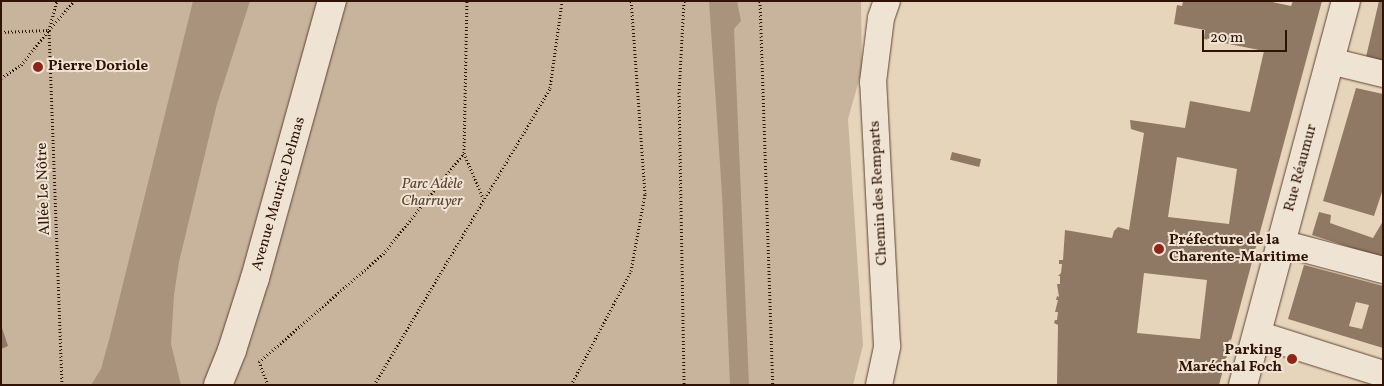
<!DOCTYPE html>
<meta charset="utf-8">
<style>
body{margin:0}
#map{position:relative;width:1384px;height:386px;overflow:hidden;background:#e7d5bb;font-family:Vollkorn,serif}
div>[style]{position:absolute}
.green>*{inset:0;background:#c8b49c}
.water>*{inset:0;background:#a9937d}
.building>*{inset:0;background:#8f7864;transform-origin:0 0}
.path>*{height:3px;margin-top:-1.5px;transform-origin:0;background:repeating-linear-gradient(90deg,#301305 0 1px,transparent 0 3.5px)}
.roads{filter:drop-shadow(0 0 1px #5e4432) drop-shadow(0 0 1px #5e4432)}
.street>*{height:26px;margin:-13px;padding:0 13px;transform-origin:13px;border-radius:13px;background:#efe4d3}
.secondary>*{height:28px;margin:-14px;padding:0 14px;transform-origin:14px;border-radius:14px;background:#efe4d3}
.dots>*{width:14px;height:14px;translate:-50% -50%;box-sizing:border-box;border:2px solid #efe4d3;border-radius:50%}
span{translate:-50% -50%;white-space:nowrap;text-align:center;line-height:1.15;-webkit-text-stroke:4px #efe4d3;paint-order:stroke}
.poi-label{font-size:15px;color:#301305;font-weight:700}
.left{translate:0 -50%;text-align:left}
.right{translate:-100% -50%;text-align:right}
.street-label{font-size:15px;color:#301305}
.park-label{font-size:15px;color:#5e4332;font-style:italic}
.frame{position:absolute;inset:0;border:2px solid #301305;pointer-events:none}
.scale{position:absolute;left:1202px;top:30px;width:85px;height:22px;box-sizing:border-box;border:2px solid #301305;border-top:0;padding-left:6px;font-size:15px;line-height:18px;white-space:nowrap;color:#301305;-webkit-text-stroke:4px #efe4d3;paint-order:stroke}
</style>
<div id="map">
<div class="green">
<div style="clip-path:polygon(1px 1px,861px 1px,862px 70px,848px 119px,863px 345px,853px 385px,1px 385px)"></div>
</div>
<div class="water">
<div style="clip-path:polygon(193px 1px,250px 1px,217px 104px,179px 262px,174px 295px,171px 344px,181px 385px,91px 385px,101px 369px,110px 336px)"></div>
<div style="clip-path:polygon(709px 1px,737px 1px,741px 21px,734px 29px,749px 385px,730px 385px,722px 194px)"></div>
</div>
<div class="building">
<div style="clip-path:polygon(evenodd,1183px 1px,1268px 1px,1291px 6px,1293px 1px,1322px 1px,1219px 385px,1057px 385px,1058px 325px,1054px 323px,1055px 320px,1057px 320px,1058px 312px,1055px 312px,1058px 300px,1056px 300px,1057px 296px,1059px 297px,1057px 284px,1060px 284px,1060px 276px,1058px 276px,1061px 273px,1062px 264px,1059px 264px,1059px 260px,1063px 260px,1065px 230px,1112px 238px,1114px 231px,1118px 227px,1129px 230px,1144px 133px,1131px 129px,1130px 120px,1185px 128px,1190px 101px,1250px 112px,1264px 51px,1204px 39px,1205px 30px,1174px 24px,1177px 5px,1182px 6px,1183px 1px,1177px 157px,1237px 169px,1229px 224px,1168px 217px,1177px 157px,1183px 1px,1144px 273px,1207px 280px,1200px 339px,1137px 333px,1144px 273px)"></div>
<div style="clip-path:polygon(1379px 1px,1383px 1px,1383px 62px,1366px 57px)"></div>
<div style="clip-path:polygon(1356px 88px,1383px 94px,1383px 189px,1374px 216px,1323px 201px)"></div>
<div style="left:952px;top:152px;width:30px;height:8px;rotate:14deg"></div>
<div style="clip-path:polygon(1319px 212px,1331px 215px,1330px 223px,1373px 238px,1383px 221px,1383px 258px,1312px 235px)"></div>
<div style="clip-path:polygon(evenodd,1304px 265px,1383px 286px,1383px 348px,1288px 319px,1304px 265px,1356px 302px,1369px 305px,1362px 329px,1349px 326px,1356px 302px)"></div>
<div style="clip-path:polygon(2px 328px,8px 346px,1px 349px,1px 329px)"></div>
</div>
<div class="path">
<div style="left:684px;top:1px;width:91px;rotate:93.1deg"></div>
<div style="left:679px;top:92px;width:293px;rotate:89deg"></div>
<div style="left:760px;top:1px;width:384px;rotate:88.1deg"></div>
<div style="left:1px;top:32px;width:48px;rotate:-2.4deg"></div>
<div style="left:1px;top:78px;width:24px;rotate:-33deg"></div>
<div style="left:21px;top:65px;width:45px;rotate:-51.3deg"></div>
<div style="left:49px;top:30px;width:30px;rotate:-75deg"></div>
<div style="left:464px;top:153px;width:49px;rotate:67.1deg"></div>
<div style="left:62px;top:385px;width:355px;rotate:-92.1deg"></div>
<div style="left:49px;top:30px;width:38px;rotate:-49deg"></div>
<div style="left:268px;top:385px;width:25px;rotate:-111deg"></div>
<div style="left:259px;top:362px;width:164px;rotate:-41.1deg"></div>
<div style="left:383px;top:254px;width:129px;rotate:-51.3deg"></div>
<div style="left:464px;top:153px;width:152px;rotate:-88.9deg"></div>
<div style="left:374px;top:385px;width:345px;rotate:-59.3deg"></div>
<div style="left:550px;top:88px;width:88px;rotate:-82.1deg"></div>
<div style="left:571px;top:385px;width:129px;rotate:-62.2deg"></div>
<div style="left:631px;top:271px;width:78px;rotate:-79.7deg"></div>
<div style="left:645px;top:194px;width:194px;rotate:-94.1deg"></div>
</div>
<div class="roads">
<div class="street">
<div style="left:1330px;top:61px;width:55px;rotate:13.8deg"></div>
<div style="left:1281px;top:243px;width:106px;rotate:14.8deg"></div>
<div style="left:1257px;top:334px;width:132px;rotate:17.6deg"></div>
<div style="left:879px;top:385px;width:40px;rotate:-78deg"></div>
<div style="left:887px;top:346px;width:264px;rotate:-93deg"></div>
<div style="left:873px;top:82px;width:64px;rotate:-82.9deg"></div>
<div style="left:881px;top:18px;width:18px;rotate:-71deg"></div>
</div>
<div class="secondary">
<div style="left:218px;top:385px;width:38px;rotate:-68deg"></div>
<div style="left:232px;top:350px;width:76px;rotate:-72.3deg"></div>
<div style="left:255px;top:278px;width:288px;rotate:-74.5deg"></div>
<div style="left:1243px;top:385px;width:398px;rotate:-75deg"></div>
</div>
</div>
<div class="dots">
<div style="left:38px;top:67px;background:#8f2418"></div>
<div style="left:1159px;top:249px;background:#8f2418"></div>
<div style="left:1292px;top:359px;background:#8f2418"></div>
</div>
<div class="poi-label">
<span class="left" style="left:48px;top:67px">Pierre Doriole</span>
<span class="left" style="left:1169px;top:249px">Préfecture de la<br>Charente-Maritime</span>
<span class="right" style="left:1282px;top:359px">Parking<br>Maréchal Foch</span>
</div>
<div class="street-label">
<span style="left:1301px;top:168px;rotate:-75deg">Rue Réaumur</span>
<span style="left:44px;top:189px;rotate:-92deg">Allée Le Nôtre</span>
<span style="left:879px;top:193px;rotate:-93deg">Chemin des Remparts</span>
<span style="left:279px;top:194px;rotate:-74deg">Avenue Maurice Delmas</span>
</div>
<div class="park-label">
<span style="left:432px;top:193px">Parc Adèle<br>Charruyer</span>
</div>
<div class="frame"></div>
<div class="scale">20 m</div>
</div>
